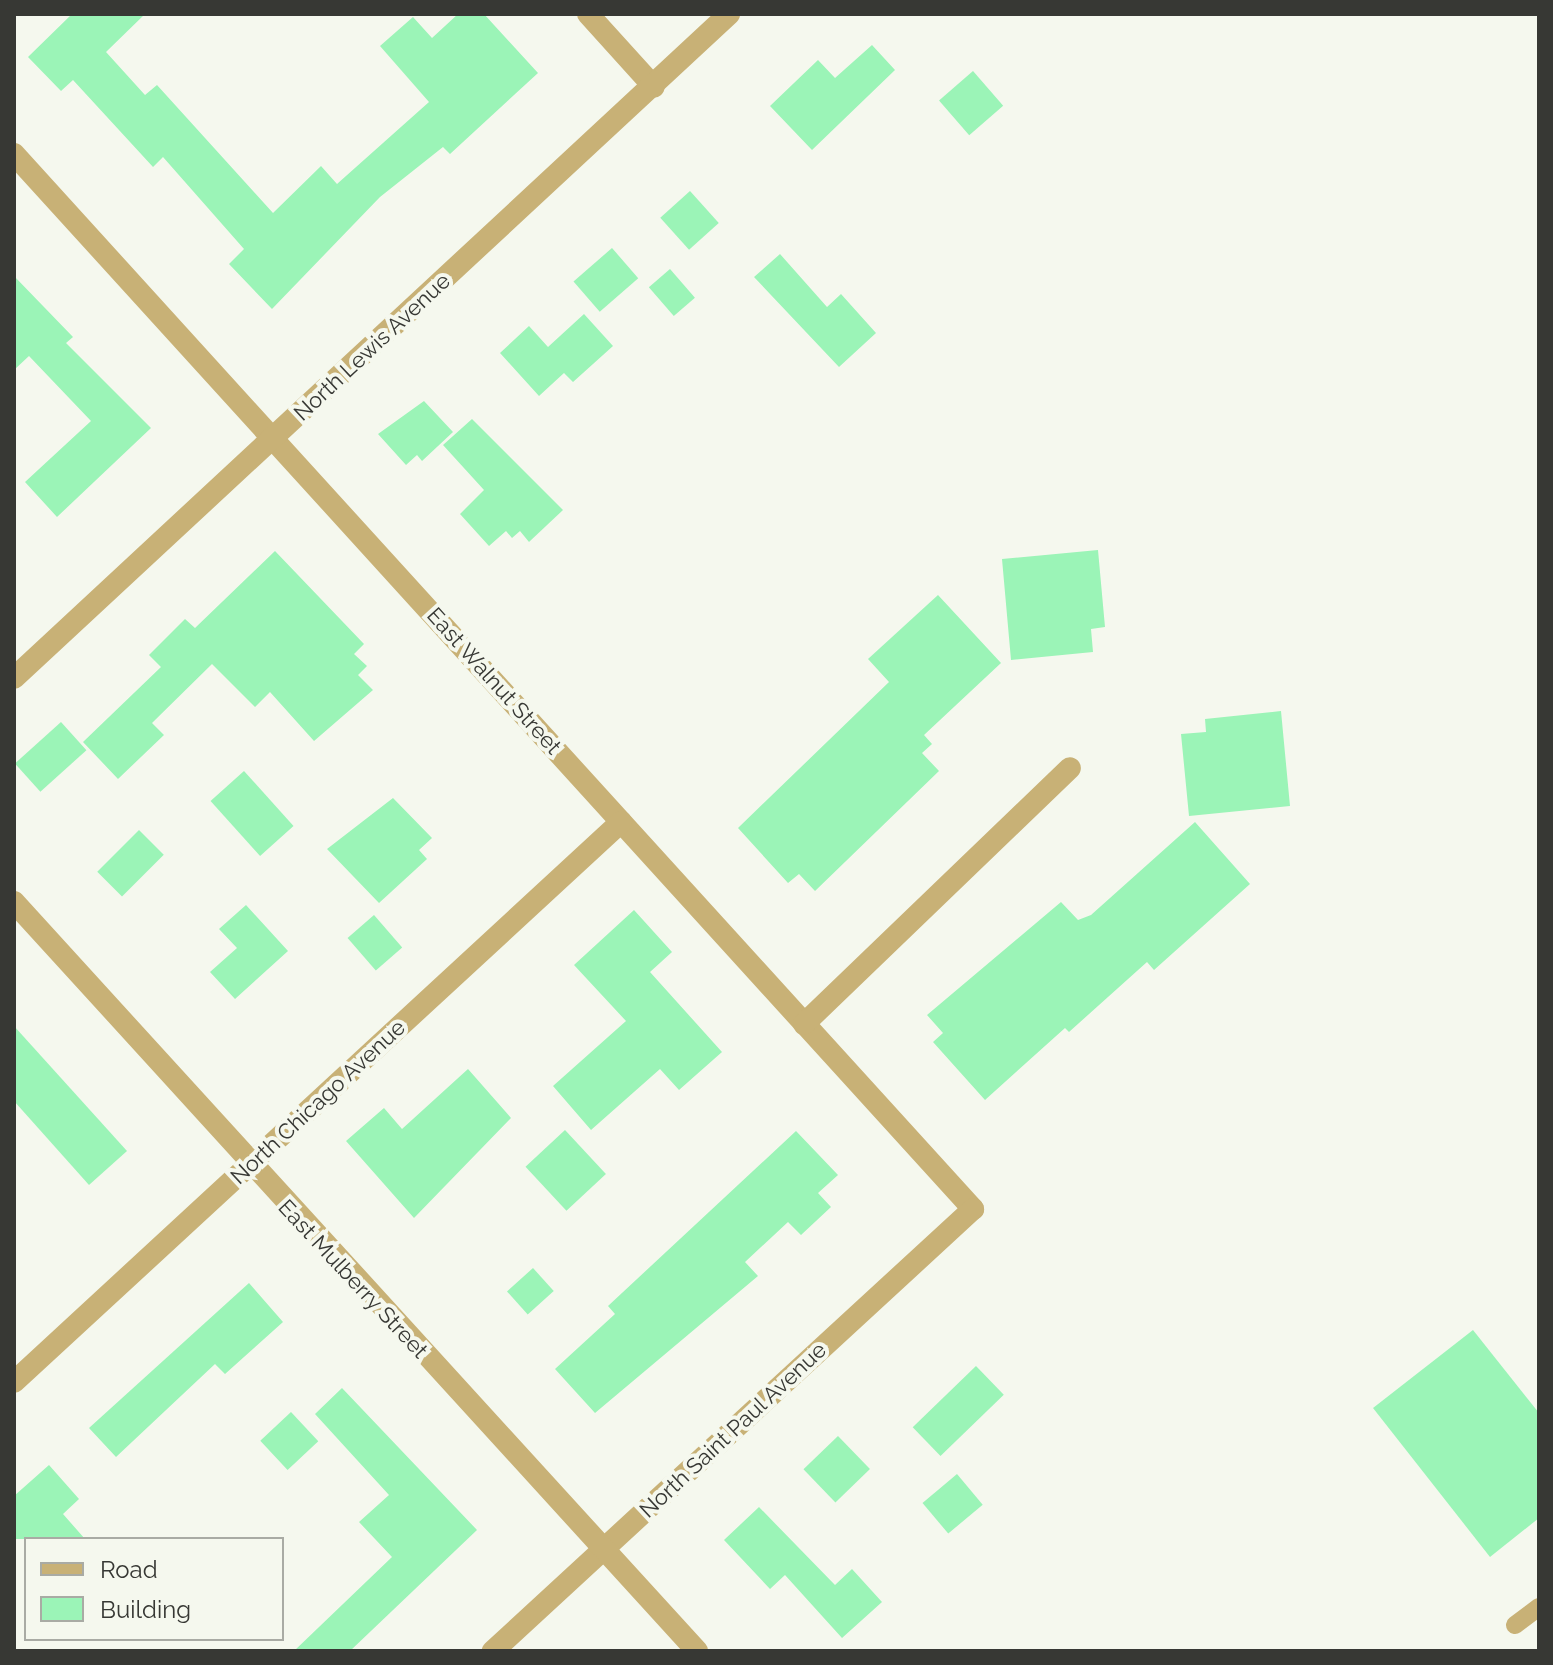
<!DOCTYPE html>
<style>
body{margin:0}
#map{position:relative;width:1553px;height:1665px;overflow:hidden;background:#f5f8ee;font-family:Raleway,sans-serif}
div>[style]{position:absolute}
.building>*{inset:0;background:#9bf4b7;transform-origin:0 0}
.service>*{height:18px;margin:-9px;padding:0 9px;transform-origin:9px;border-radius:9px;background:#c8b176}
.minor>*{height:22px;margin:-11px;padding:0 11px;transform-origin:11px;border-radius:11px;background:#c8b176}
span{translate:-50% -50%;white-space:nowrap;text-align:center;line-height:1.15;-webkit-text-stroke:8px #f5f8ee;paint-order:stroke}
.street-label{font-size:22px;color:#373834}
.frame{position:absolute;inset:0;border:16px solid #373834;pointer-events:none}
.legend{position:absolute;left:24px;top:1537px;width:260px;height:104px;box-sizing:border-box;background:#f5f8ee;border:2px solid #a9aba4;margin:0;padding:10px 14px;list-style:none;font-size:24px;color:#373834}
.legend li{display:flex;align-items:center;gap:16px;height:40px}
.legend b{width:40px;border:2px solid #a9aba4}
</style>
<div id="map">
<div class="building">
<div style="clip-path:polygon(72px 14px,145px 14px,106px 52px,145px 95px,157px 85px,273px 213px,321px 166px,337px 184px,429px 102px,380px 46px,413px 17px,432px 38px,458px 14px,484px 14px,538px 73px,450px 154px,443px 147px,380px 197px,272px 309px,229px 264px,244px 249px,163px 157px,153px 167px,73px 80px,61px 91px,28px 57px)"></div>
<div style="clip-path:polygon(872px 45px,895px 70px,812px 150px,770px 106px,818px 60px,835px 78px)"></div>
<div style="left:973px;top:71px;width:46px;height:45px;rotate:49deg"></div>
<div style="left:690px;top:191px;width:43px;height:40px;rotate:48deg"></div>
<div style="left:612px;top:248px;width:40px;height:51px;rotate:49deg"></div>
<div style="clip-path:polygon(780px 254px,827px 307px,841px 294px,876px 333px,839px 367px,754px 277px)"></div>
<div style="left:670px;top:269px;width:38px;height:28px;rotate:49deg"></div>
<div style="clip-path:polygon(14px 276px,73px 337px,66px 343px,151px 428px,57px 517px,25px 482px,91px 421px,29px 356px,14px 370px)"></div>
<div style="clip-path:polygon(584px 314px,613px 346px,573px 382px,564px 373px,539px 396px,500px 353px,529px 326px,548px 347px)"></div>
<div style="clip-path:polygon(424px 401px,453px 432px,422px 461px,417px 455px,406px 465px,378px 434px)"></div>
<div style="clip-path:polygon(472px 419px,563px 510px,529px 542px,520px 531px,512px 538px,506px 531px,489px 546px,460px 514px,484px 490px,443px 445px)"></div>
<div style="clip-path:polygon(1098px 550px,1105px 627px,1091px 629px,1093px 652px,1011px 660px,1002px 559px)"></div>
<div style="clip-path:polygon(275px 551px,364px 644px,354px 654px,367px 666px,358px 675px,373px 690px,314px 741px,270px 692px,255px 707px,212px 664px,152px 723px,164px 735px,118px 779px,83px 742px,161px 667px,149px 655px,185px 619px,195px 628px)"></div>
<div style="clip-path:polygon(938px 595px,1001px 663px,924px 735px,932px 744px,922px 753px,939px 771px,815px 891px,799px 874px,788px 883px,738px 828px,889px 682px,868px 659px)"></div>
<div style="clip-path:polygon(1281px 711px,1290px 806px,1189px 816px,1181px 734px,1206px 732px,1205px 719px)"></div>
<div style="left:61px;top:722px;width:38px;height:62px;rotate:48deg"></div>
<div style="left:244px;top:771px;width:74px;height:45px;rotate:48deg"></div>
<div style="clip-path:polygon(393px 798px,432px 838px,419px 850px,427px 859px,379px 903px,327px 849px)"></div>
<div style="clip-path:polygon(1195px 822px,1250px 884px,1154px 970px,1147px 962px,1069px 1032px,1065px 1028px,985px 1100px,933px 1042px,943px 1033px,927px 1015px,1061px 902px,1078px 920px,1091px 915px)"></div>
<div style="left:139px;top:830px;width:35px;height:59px;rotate:45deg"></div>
<div style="clip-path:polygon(246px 905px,288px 951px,235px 999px,210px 972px,237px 948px,219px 929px)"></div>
<div style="clip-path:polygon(634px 910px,672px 952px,650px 972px,722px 1052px,679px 1090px,660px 1069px,591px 1130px,553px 1086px,626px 1021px,574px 965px)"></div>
<div style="left:374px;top:915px;width:43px;height:35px;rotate:49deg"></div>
<div style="clip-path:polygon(14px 1026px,127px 1151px,89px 1185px,14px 1101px)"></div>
<div style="clip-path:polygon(468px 1069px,511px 1118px,414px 1218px,346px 1141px,384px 1108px,402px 1129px)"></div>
<div style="left:565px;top:1130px;width:60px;height:54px;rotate:47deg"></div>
<div style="clip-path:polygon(796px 1131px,838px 1175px,818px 1193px,831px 1207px,801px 1235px,788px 1222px,745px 1262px,758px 1276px,595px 1413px,555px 1369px,615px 1314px,608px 1306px)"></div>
<div style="left:533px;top:1268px;width:31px;height:35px;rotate:48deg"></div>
<div style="clip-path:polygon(249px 1283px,283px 1322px,225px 1374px,215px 1364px,116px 1457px,89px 1428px)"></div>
<div style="clip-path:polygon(1473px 1330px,1539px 1413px,1539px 1518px,1490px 1557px,1373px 1408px)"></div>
<div style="left:976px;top:1366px;width:40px;height:88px;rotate:46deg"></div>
<div style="clip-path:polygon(342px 1388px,477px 1530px,350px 1651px,294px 1651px,392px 1557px,359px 1522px,389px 1495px,315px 1414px)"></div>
<div style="left:291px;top:1412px;width:40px;height:42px;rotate:47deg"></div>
<div style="left:838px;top:1436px;width:46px;height:48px;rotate:46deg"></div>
<div style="clip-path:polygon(49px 1465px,79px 1499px,63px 1514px,85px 1539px,14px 1539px,14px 1496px)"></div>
<div style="left:957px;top:1474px;width:40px;height:45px;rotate:50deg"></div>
<div style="clip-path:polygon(759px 1507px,835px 1585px,852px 1569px,882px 1602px,842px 1638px,785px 1575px,770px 1589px,724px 1540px)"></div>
</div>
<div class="service">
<div style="left:1515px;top:1625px;width:30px;rotate:-37deg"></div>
</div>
<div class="minor">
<div style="left:588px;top:14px;width:98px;rotate:47.9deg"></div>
<div style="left:14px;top:154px;width:1426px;rotate:47.73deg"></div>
<div style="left:973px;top:1209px;width:653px;rotate:137.36deg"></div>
<div style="left:14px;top:678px;width:976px;rotate:-42.88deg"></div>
<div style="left:14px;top:902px;width:1014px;rotate:47.64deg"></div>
<div style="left:804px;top:1024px;width:369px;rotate:-43.9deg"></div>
<div style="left:14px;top:1382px;width:826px;rotate:-42.69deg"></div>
</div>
<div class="street-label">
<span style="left:372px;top:347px;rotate:-43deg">North Lewis Avenue</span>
<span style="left:494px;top:681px;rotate:48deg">East Walnut Street</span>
<span style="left:318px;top:1102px;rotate:-43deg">North Chicago Avenue</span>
<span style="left:353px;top:1279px;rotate:47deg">East Mulberry Street</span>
<span style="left:733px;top:1430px;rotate:-43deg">North Saint Paul Avenue</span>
</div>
<div class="frame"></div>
<ul class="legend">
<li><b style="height:10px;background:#c8b176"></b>Road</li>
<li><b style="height:22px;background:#9bf4b7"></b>Building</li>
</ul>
</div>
